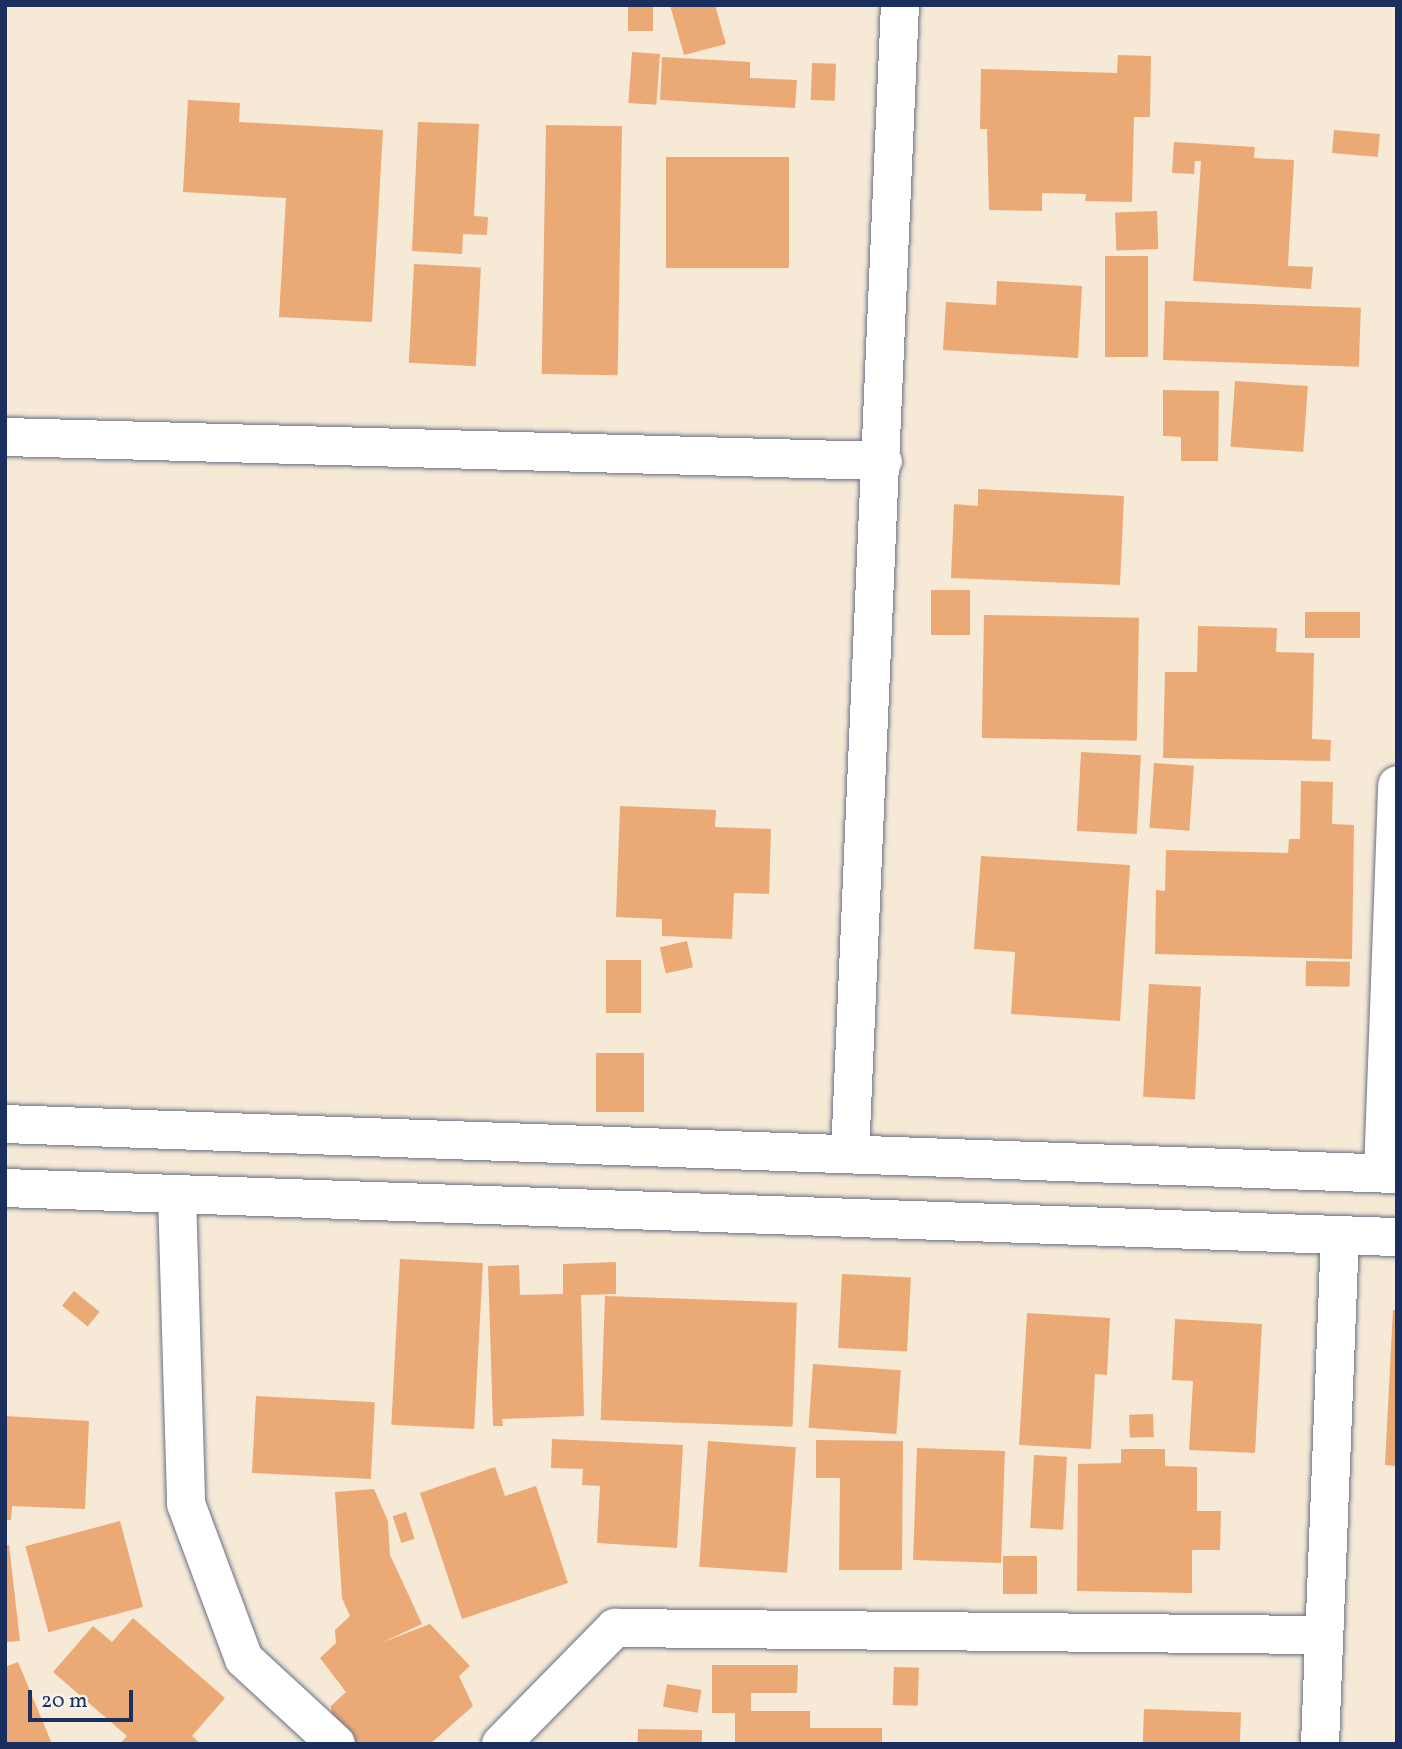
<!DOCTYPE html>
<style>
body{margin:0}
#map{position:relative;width:1402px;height:1749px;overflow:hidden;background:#f6e9d6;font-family:Vollkorn,serif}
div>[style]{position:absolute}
.building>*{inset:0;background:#eba976;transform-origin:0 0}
.roads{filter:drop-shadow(0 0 2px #687088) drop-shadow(0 0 2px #687088)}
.minor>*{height:38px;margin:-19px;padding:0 19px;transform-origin:19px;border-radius:19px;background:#fff}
span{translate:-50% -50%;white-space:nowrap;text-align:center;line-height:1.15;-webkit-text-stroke:6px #f7f3e8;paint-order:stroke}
.frame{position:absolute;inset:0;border:7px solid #1b2f5e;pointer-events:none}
.scale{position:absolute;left:28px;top:1690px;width:105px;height:32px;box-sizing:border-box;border:4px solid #1b2f5e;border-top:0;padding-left:9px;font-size:21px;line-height:24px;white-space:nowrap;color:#1b2f5e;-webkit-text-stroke:5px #f7f3e8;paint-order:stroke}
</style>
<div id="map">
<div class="building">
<div style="left:628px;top:5px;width:25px;height:26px"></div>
<div style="clip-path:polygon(670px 5px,715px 5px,726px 44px,684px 55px)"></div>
<div style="left:632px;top:52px;width:28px;height:51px;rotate:4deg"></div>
<div style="clip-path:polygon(1118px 55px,1151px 56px,1150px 117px,1134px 117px,1132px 202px,1085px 201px,1086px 194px,1042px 193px,1042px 211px,989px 210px,987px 129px,980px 129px,981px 69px,1117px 73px)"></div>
<div style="clip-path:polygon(662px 57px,750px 62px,750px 78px,797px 80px,795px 108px,660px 100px)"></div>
<div style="left:812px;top:63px;width:24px;height:37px;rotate:2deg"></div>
<div style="clip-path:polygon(188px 100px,240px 103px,239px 122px,383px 130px,372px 322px,279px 317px,286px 198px,183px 192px)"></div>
<div style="clip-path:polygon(418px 122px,479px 124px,474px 216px,488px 217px,487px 235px,463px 234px,462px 254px,412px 251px)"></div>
<div style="left:546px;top:125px;width:76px;height:249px;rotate:1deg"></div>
<div style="left:1334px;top:130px;width:46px;height:23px;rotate:5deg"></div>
<div style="clip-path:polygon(1174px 142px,1255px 147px,1254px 158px,1294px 160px,1288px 266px,1313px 267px,1311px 289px,1193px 281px,1201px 161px,1195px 161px,1194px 174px,1172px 173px)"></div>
<div style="left:666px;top:157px;width:123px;height:111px"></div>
<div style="left:1157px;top:211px;width:38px;height:42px;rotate:88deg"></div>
<div style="left:1105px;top:256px;width:43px;height:101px"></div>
<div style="left:414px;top:264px;width:67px;height:99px;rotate:3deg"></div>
<div style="clip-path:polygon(997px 281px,1082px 286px,1078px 358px,943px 350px,946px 302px,996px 305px)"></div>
<div style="left:1165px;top:301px;width:196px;height:59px;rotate:2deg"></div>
<div style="left:1235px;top:381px;width:73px;height:66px;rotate:4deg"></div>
<div style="clip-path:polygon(1163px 390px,1219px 391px,1218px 461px,1181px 461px,1181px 437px,1163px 436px)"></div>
<div style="clip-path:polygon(978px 489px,1124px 496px,1120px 585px,951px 578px,954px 504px,978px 506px)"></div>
<div style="left:931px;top:590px;width:39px;height:45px"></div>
<div style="left:1305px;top:612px;width:55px;height:26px"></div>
<div style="left:984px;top:615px;width:155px;height:123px;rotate:1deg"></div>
<div style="clip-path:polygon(1198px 626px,1277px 628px,1276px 652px,1314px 653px,1312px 739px,1331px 740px,1330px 761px,1163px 758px,1165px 672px,1197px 672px)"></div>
<div style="left:1081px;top:752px;width:60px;height:79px;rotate:3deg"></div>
<div style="left:1154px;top:763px;width:40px;height:65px;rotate:4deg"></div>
<div style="clip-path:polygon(1301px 781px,1333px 782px,1332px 824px,1354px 825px,1352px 959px,1155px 954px,1156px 890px,1165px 891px,1166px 850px,1288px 853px,1289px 839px,1300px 839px)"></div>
<div style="clip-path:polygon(620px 806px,716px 810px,715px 827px,771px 829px,769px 894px,734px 893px,732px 939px,662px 936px,662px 919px,616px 917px)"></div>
<div style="clip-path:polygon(981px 856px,1130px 865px,1120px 1021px,1011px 1014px,1015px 952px,974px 949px)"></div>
<div style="left:687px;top:941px;width:27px;height:28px;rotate:77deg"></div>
<div style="left:606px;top:960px;width:35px;height:53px"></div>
<div style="left:1306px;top:961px;width:44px;height:25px;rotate:1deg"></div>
<div style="left:1149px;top:984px;width:52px;height:113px;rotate:3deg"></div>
<div style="left:596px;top:1053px;width:48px;height:59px"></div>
<div style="left:400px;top:1259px;width:83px;height:166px;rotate:3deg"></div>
<div style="clip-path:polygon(616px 1262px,616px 1294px,581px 1295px,584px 1416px,502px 1419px,503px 1426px,493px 1426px,488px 1266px,519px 1265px,520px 1295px,563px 1294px,563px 1264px)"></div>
<div style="left:842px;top:1274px;width:69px;height:74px;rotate:3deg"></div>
<div style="left:74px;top:1291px;width:33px;height:19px;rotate:39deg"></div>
<div style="left:605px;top:1296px;width:192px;height:124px;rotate:2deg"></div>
<div style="clip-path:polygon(1393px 1310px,1397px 1310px,1397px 1466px,1385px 1465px)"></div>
<div style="clip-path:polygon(1027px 1313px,1110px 1318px,1107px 1375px,1095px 1374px,1091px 1449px,1019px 1445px)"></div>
<div style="clip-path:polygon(1175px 1319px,1262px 1324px,1255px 1453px,1189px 1450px,1193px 1381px,1172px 1380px)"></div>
<div style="left:813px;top:1364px;width:88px;height:64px;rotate:4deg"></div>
<div style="left:256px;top:1396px;width:119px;height:77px;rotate:3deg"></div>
<div style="left:1153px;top:1414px;width:23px;height:24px;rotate:88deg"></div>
<div style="clip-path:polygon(5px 1416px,89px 1421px,85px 1509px,12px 1506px,11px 1520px,5px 1520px)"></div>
<div style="clip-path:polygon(552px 1439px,683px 1445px,677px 1548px,597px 1543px,600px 1486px,582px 1485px,583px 1469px,551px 1468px)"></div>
<div style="clip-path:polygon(816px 1440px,903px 1441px,902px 1570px,839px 1570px,840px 1478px,816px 1478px)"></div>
<div style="left:708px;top:1441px;width:88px;height:126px;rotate:4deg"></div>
<div style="left:917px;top:1448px;width:88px;height:112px;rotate:2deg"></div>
<div style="clip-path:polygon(1121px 1449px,1165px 1449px,1165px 1466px,1197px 1467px,1197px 1511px,1221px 1511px,1220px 1550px,1192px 1550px,1192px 1593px,1077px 1591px,1078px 1464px,1121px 1463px)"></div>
<div style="left:1034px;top:1455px;width:33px;height:73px;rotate:3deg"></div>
<div style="clip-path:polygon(495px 1467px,505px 1496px,536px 1486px,568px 1583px,462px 1619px,420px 1493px)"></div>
<div style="clip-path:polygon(374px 1489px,388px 1521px,390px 1555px,422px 1624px,381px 1643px,430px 1624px,470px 1666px,459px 1676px,473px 1706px,430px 1744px,355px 1744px,332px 1719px,331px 1706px,346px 1692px,320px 1658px,336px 1643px,335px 1630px,350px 1616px,342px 1598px,335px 1492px)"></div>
<div style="left:406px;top:1512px;width:28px;height:14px;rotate:72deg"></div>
<div style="left:120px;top:1521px;width:89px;height:98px;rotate:75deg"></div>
<div style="clip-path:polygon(5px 1545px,9px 1545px,20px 1641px,5px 1642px)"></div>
<div style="left:1003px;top:1556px;width:34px;height:38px"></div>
<div style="clip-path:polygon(133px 1618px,225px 1698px,192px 1736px,201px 1744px,120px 1744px,127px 1736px,53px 1672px,93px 1626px,112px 1642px)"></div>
<div style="clip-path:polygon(18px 1662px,52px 1744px,5px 1744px,5px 1667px)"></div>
<div style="clip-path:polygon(712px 1665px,798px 1665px,797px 1693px,751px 1693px,751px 1711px,810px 1711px,810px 1728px,882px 1728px,882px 1744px,735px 1744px,735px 1713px,712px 1713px)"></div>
<div style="left:894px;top:1667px;width:25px;height:38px;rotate:2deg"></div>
<div style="left:667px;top:1684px;width:35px;height:23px;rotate:10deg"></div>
<div style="left:1144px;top:1709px;width:97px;height:35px;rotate:2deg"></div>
<div style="left:638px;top:1729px;width:64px;height:15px;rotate:1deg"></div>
</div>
<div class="roads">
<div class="minor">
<div style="left:5px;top:437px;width:878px;rotate:1.57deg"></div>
<div style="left:5px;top:1124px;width:1393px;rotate:2.06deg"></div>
<div style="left:850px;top:1154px;width:1150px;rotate:-87.51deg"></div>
<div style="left:1383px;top:1173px;width:388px;rotate:-87.9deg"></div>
<div style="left:5px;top:1188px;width:1393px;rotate:2.02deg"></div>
<div style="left:177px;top:1195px;width:309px;rotate:88.3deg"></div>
<div style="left:186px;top:1504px;width:165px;rotate:69.5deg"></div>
<div style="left:244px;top:1659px;width:125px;rotate:42.7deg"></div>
<div style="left:501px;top:1744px;width:163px;rotate:-45.5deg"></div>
<div style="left:615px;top:1628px;width:709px;rotate:0.57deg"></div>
<div style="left:1320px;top:1744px;width:508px;rotate:-87.75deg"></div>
</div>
</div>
<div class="frame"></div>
<div class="scale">20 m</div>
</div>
